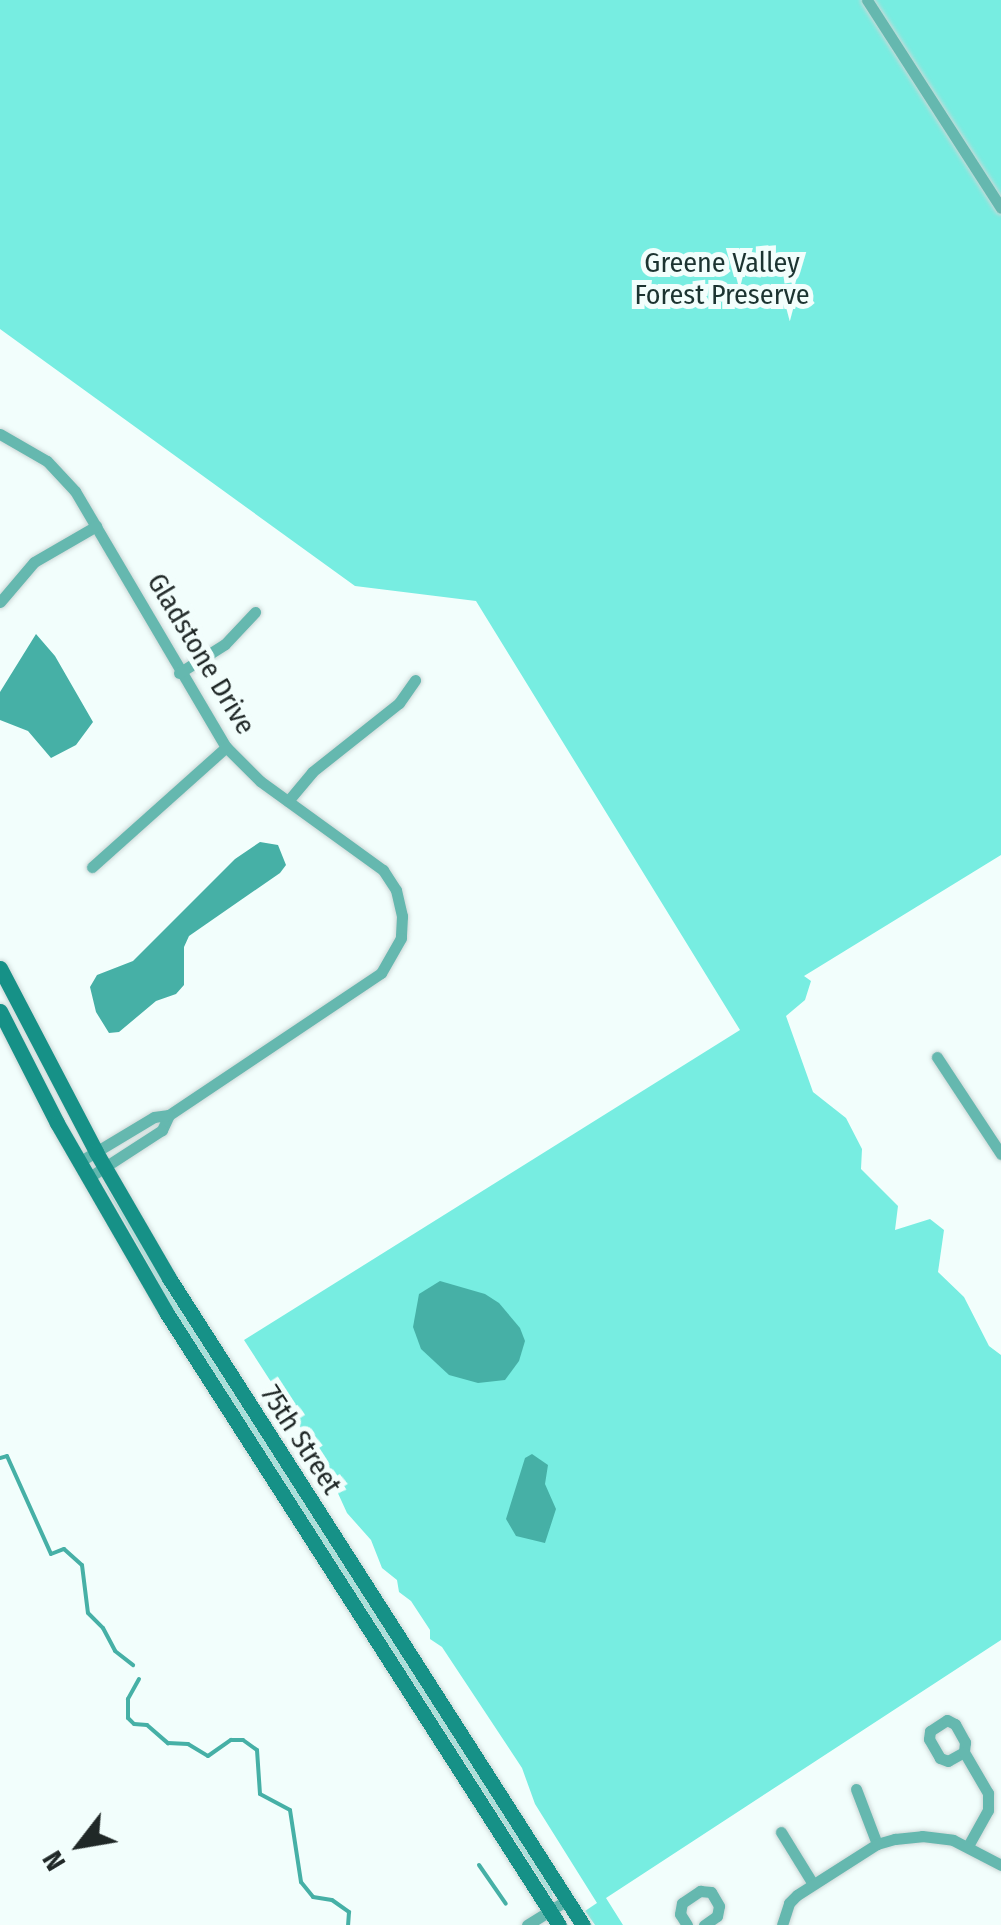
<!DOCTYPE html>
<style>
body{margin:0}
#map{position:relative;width:1001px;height:1925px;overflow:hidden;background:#f2fefc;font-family:"Fira Sans Condensed",sans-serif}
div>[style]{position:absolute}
.green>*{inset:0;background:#77ede1}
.water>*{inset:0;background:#46b0a6}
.stream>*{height:4px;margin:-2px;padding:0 2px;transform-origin:2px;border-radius:2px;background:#46b0a6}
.roads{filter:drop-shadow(0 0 2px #ccd7d6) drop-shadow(0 0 2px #ccd7d6)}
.street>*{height:11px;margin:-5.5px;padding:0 5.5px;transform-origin:5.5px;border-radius:5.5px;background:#65b8af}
.secondary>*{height:15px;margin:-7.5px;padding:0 7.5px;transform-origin:7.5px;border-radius:7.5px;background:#169187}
span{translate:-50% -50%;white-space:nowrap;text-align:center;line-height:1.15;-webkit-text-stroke:10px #f2fefc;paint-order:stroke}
.park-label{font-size:28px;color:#1c3431}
.street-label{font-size:28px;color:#202827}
.north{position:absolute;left:30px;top:1795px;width:100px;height:100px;-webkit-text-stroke:8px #f2fefc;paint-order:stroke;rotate:239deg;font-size:28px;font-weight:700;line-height:40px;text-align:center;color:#202827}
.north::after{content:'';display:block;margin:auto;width:35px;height:45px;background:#202827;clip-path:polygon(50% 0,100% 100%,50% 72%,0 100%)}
</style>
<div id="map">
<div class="green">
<div style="clip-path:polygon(0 0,1001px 0,1001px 855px,804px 976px,811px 981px,805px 1000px,786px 1016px,813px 1092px,846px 1118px,862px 1149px,861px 1169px,898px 1206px,895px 1230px,930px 1219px,944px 1230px,938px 1272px,964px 1297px,989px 1346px,1001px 1355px,1001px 1640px,606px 1898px,623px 1925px,595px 1925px,585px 1911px,597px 1903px,535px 1804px,522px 1768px,442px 1647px,430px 1639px,430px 1630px,411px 1601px,399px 1592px,397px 1580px,382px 1568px,371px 1540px,347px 1513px,326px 1467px,244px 1340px,740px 1030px,476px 601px,355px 586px,0 329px)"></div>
<div style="clip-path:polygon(101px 1179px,551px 1887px,553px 1900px,177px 1316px)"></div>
</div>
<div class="water">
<div style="clip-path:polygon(36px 634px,55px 656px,93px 722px,76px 745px,51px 758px,28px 731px,0 720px,0 692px)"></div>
<div style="clip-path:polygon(260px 842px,278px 845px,286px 865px,280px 873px,189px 936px,184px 947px,184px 985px,176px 994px,156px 1001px,119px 1032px,109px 1033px,96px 1012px,90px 987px,97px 975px,133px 961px,235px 859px)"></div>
<div style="clip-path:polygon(440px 1281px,485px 1294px,499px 1303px,520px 1328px,525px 1341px,519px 1361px,505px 1380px,478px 1383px,449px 1375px,421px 1349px,413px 1327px,419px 1294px)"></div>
<div style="clip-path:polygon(532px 1454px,548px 1465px,545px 1484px,556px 1509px,545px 1543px,516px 1536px,506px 1519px,525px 1458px)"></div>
</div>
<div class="stream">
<div style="left:0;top:1458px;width:7px;rotate:-16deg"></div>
<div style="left:7px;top:1456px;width:107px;rotate:65.8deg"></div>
<div style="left:51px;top:1554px;width:14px;rotate:-21deg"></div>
<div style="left:64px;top:1549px;width:24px;rotate:42deg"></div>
<div style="left:82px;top:1565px;width:48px;rotate:82.9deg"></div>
<div style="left:88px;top:1613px;width:21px;rotate:45deg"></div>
<div style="left:103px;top:1628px;width:26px;rotate:62deg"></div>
<div style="left:115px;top:1651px;width:23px;rotate:38deg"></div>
<div style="left:139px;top:1679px;width:23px;rotate:119deg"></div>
<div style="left:128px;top:1699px;width:19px;rotate:90deg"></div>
<div style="left:128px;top:1718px;width:8px;rotate:45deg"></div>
<div style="left:134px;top:1724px;width:13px;rotate:4deg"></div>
<div style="left:147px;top:1725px;width:28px;rotate:41deg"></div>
<div style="left:168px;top:1743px;width:20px;rotate:3deg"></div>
<div style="left:188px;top:1744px;width:23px;rotate:31deg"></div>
<div style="left:208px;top:1756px;width:28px;rotate:-35deg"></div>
<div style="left:231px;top:1740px;width:12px"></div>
<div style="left:243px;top:1740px;width:17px;rotate:36deg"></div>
<div style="left:257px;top:1750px;width:44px;rotate:86.1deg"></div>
<div style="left:260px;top:1794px;width:34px;rotate:28deg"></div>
<div style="left:290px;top:1810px;width:73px;rotate:81.3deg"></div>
<div style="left:301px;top:1882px;width:19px;rotate:51deg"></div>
<div style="left:313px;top:1897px;width:19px;rotate:9deg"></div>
<div style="left:332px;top:1900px;width:21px;rotate:35deg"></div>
<div style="left:349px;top:1912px;width:13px;rotate:94deg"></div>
<div style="left:479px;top:1865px;width:47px;rotate:55.3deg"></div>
</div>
<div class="roads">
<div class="street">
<div style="left:867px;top:0;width:247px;rotate:57.2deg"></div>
<div style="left:0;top:434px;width:54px;rotate:29.9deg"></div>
<div style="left:47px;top:461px;width:41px;rotate:47deg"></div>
<div style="left:75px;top:491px;width:297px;rotate:59.5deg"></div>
<div style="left:226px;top:747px;width:48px;rotate:45deg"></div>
<div style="left:260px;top:781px;width:152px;rotate:35.9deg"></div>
<div style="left:383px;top:870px;width:24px;rotate:57deg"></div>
<div style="left:396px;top:890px;width:27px;rotate:77deg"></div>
<div style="left:402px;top:916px;width:22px;rotate:93deg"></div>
<div style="left:401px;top:938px;width:40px;rotate:119.7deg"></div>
<div style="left:381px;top:973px;width:255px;rotate:146.2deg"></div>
<div style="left:169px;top:1115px;width:17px;rotate:115deg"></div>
<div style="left:162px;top:1130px;width:88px;rotate:147deg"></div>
<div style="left:0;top:602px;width:52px;rotate:-49.6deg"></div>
<div style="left:34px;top:562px;width:72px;rotate:-30.1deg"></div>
<div style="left:179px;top:673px;width:54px;rotate:-32.2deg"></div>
<div style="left:225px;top:644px;width:44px;rotate:-46.8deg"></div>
<div style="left:288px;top:801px;width:38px;rotate:-50deg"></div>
<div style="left:312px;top:772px;width:111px;rotate:-38.4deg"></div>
<div style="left:399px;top:703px;width:28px;rotate:-55deg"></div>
<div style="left:92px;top:867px;width:180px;rotate:-41.8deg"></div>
<div style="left:937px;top:1057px;width:116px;rotate:56.6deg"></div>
<div style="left:79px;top:1162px;width:87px;rotate:-31deg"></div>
<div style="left:154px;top:1117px;width:15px;rotate:-8deg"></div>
<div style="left:964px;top:1752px;width:18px;rotate:151deg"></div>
<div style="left:948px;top:1761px;width:9px;rotate:-159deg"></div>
<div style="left:940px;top:1758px;width:22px;rotate:-120deg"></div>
<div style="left:929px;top:1739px;width:8px;rotate:-83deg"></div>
<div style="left:930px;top:1731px;width:20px;rotate:-33deg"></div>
<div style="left:947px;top:1720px;width:9px;rotate:27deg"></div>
<div style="left:955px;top:1724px;width:21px;rotate:61deg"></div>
<div style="left:965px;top:1742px;width:10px;rotate:96deg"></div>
<div style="left:964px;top:1752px;width:48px;rotate:59.7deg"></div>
<div style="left:988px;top:1793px;width:17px;rotate:90deg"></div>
<div style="left:988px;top:1810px;width:41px;rotate:119.1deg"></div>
<div style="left:856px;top:1789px;width:59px;rotate:69.1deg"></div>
<div style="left:781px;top:1832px;width:61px;rotate:58.4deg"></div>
<div style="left:527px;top:1925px;width:47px;rotate:-32deg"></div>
<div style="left:687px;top:1925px;width:13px;rotate:-122deg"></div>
<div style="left:680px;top:1914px;width:11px;rotate:-80deg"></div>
<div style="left:682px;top:1903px;width:22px;rotate:-34deg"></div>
<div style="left:700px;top:1891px;width:11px;rotate:5deg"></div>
<div style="left:711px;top:1892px;width:16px;rotate:60deg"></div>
<div style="left:719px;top:1906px;width:10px;rotate:101deg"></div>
<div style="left:717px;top:1916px;width:16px;rotate:145deg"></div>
<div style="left:782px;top:1925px;width:23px;rotate:-72deg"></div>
<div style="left:789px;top:1903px;width:11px;rotate:-45deg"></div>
<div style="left:797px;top:1895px;width:95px;rotate:-32.5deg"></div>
<div style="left:877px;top:1844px;width:19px;rotate:-16deg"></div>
<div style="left:895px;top:1839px;width:27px;rotate:-6deg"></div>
<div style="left:922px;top:1836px;width:31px;rotate:7deg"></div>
<div style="left:953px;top:1840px;width:54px;rotate:27.5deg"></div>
</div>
<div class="secondary">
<div style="left:0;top:968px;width:208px;rotate:62.4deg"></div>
<div style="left:96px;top:1152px;width:146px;rotate:59.9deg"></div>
<div style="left:169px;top:1278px;width:768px;rotate:57.39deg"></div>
<div style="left:0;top:1011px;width:126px;rotate:63deg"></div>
<div style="left:57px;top:1123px;width:218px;rotate:60deg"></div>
<div style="left:166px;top:1312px;width:728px;rotate:57.34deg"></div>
</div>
</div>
<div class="park-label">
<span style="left:722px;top:279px">Greene Valley<br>Forest Preserve</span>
</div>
<div class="street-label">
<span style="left:201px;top:654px;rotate:59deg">Gladstone Drive</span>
<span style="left:301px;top:1440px;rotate:57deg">75th Street</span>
</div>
<div class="north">N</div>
</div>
